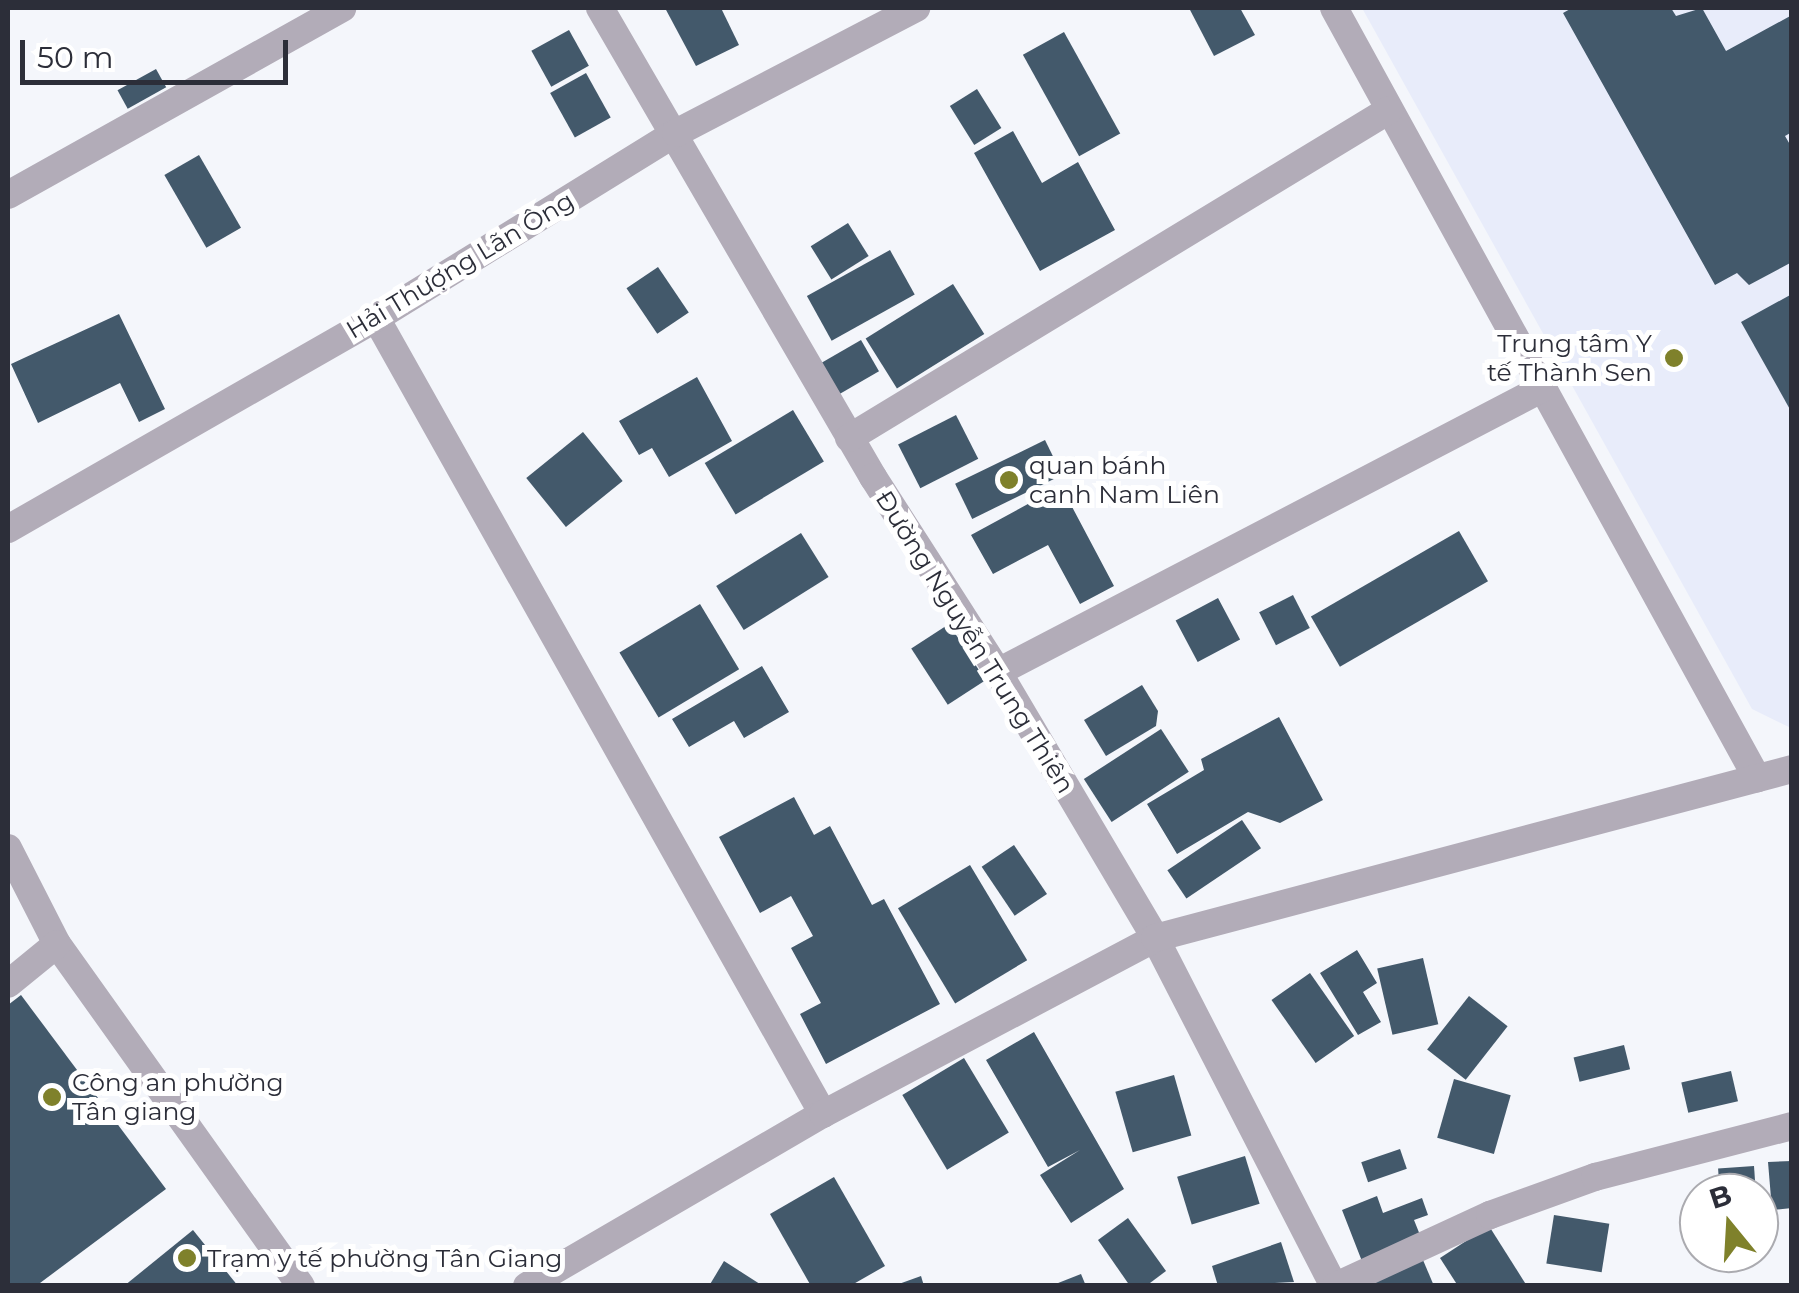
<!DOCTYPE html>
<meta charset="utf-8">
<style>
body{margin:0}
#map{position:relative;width:1799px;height:1293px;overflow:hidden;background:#f4f6fb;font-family:Montserrat,sans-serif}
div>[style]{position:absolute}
.built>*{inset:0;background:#e8ecfa}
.building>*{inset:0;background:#43596b;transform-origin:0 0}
.minor>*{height:28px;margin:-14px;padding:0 14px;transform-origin:14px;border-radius:14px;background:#b2acb8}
.tertiary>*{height:28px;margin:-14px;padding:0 14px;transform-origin:14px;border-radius:14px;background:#b2acb8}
.dots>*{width:28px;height:28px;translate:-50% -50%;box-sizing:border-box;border:5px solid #fff;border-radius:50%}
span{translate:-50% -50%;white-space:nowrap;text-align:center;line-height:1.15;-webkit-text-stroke:10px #fff;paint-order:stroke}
.street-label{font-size:25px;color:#2c2e39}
.poi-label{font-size:25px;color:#2c2e39}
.right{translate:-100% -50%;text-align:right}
.left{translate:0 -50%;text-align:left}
.frame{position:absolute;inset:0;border:10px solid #2c2e39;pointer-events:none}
.north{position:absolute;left:1679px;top:1173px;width:100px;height:100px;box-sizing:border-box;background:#fff;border:2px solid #ababb0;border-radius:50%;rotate:342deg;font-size:28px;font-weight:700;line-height:40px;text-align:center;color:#2c2e39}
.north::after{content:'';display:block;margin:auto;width:35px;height:45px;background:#7f812b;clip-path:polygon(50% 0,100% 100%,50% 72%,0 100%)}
.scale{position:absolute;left:20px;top:40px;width:268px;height:45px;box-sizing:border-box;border:5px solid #2c2e39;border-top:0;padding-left:12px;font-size:30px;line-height:35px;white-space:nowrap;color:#2c2e39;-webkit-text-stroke:8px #fff;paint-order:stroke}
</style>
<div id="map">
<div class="built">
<div style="clip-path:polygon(1362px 8px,1791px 8px,1791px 728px,1752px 709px)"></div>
</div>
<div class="building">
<div style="clip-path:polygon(665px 8px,721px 8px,739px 45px,696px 66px)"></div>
<div style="clip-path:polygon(1189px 8px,1240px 8px,1255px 35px,1214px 56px)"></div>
<div style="clip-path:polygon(1572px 8px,1671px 8px,1676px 16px,1702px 8px,1726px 51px,1792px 15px,1792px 132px,1785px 136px,1792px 148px,1792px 262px,1749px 285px,1737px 273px,1715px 285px,1563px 13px)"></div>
<div style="left:569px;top:30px;width:41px;height:43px;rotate:61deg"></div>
<div style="left:1064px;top:32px;width:116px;height:47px;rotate:61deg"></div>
<div style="left:156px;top:69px;width:21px;height:44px;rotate:61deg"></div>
<div style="left:586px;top:73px;width:51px;height:41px;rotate:61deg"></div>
<div style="left:977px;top:89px;width:46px;height:32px;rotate:58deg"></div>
<div style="clip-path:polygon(1013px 131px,1042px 183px,1078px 162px,1115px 230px,1040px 271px,974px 153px)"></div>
<div style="left:199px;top:155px;width:84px;height:40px;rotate:60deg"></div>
<div style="left:848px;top:223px;width:39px;height:44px;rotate:58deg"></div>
<div style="left:890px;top:250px;width:51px;height:95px;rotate:61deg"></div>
<div style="left:658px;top:267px;width:55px;height:38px;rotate:56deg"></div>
<div style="left:953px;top:284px;width:59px;height:103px;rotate:58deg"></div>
<div style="clip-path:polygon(1792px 294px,1792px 413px,1741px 322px)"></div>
<div style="clip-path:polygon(119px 314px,165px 409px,139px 422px,120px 383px,38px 423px,11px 364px)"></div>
<div style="left:861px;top:340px;width:36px;height:53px;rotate:60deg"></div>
<div style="clip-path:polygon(697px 377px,732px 441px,669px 477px,652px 448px,639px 455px,619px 421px)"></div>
<div style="left:793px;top:410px;width:60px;height:103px;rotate:59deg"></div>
<div style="left:956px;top:415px;width:49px;height:65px;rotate:63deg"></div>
<div style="left:583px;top:432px;width:63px;height:73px;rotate:51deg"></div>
<div style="left:1045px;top:440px;width:39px;height:100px;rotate:64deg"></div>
<div style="clip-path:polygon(1061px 486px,1114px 586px,1080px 604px,1048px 545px,993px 574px,971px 535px)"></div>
<div style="left:1459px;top:531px;width:58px;height:171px;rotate:60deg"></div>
<div style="left:801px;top:533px;width:52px;height:100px;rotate:58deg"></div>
<div style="left:1293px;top:595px;width:37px;height:38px;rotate:63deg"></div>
<div style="left:1218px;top:598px;width:47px;height:48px;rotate:62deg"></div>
<div style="left:700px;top:604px;width:76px;height:94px;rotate:59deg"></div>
<div style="left:949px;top:624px;width:67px;height:45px;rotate:57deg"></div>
<div style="clip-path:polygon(762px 666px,789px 712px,744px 738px,734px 721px,689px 747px,672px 719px)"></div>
<div style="clip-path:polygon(1142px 685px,1158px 711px,1156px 726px,1106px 756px,1084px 720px)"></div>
<div style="clip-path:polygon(1279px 717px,1323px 800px,1280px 823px,1248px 812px,1177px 854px,1147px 804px,1204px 770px,1201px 759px)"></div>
<div style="left:1161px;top:729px;width:51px;height:92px;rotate:57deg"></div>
<div style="clip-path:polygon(794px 797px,814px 835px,830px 826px,872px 905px,884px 899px,940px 1004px,826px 1064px,800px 1014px,821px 1003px,791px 948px,813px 936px,791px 896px,760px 913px,719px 837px)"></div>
<div style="left:1242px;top:820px;width:34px;height:90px;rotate:56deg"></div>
<div style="left:1014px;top:845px;width:59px;height:39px;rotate:56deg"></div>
<div style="left:970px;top:865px;width:111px;height:84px;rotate:59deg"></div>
<div style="clip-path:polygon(1357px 950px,1377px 983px,1363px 992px,1381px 1022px,1358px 1035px,1320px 973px)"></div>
<div style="left:1423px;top:958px;width:68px;height:47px;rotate:77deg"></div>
<div style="left:1310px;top:973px;width:77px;height:47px;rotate:55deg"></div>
<div style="clip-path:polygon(21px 995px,166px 1189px,36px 1286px,8px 1286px,8px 1005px)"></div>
<div style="left:1469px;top:996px;width:49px;height:68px;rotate:38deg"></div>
<div style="clip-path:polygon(1034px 1032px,1124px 1189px,1071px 1223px,1040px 1175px,1080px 1150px,1048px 1167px,986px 1060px)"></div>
<div style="left:1624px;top:1045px;width:25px;height:52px;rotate:76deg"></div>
<div style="left:964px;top:1058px;width:87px;height:72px;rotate:59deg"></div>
<div style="left:1731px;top:1071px;width:31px;height:51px;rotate:77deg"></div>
<div style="left:1174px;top:1075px;width:63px;height:61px;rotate:74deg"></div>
<div style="left:1454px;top:1079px;width:59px;height:61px;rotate:16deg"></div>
<div style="left:1400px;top:1149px;width:21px;height:41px;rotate:71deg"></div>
<div style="left:1245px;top:1156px;width:50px;height:71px;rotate:73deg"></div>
<div style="clip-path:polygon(1792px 1161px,1792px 1208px,1772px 1210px,1768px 1162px)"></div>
<div style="left:1754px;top:1166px;width:27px;height:36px;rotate:86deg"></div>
<div style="clip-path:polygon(834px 1177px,885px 1266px,850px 1286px,811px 1286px,770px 1214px)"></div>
<div style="clip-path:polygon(1377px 1196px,1383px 1213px,1422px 1198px,1428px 1215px,1414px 1220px,1422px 1240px,1365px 1269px,1342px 1210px)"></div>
<div style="left:1554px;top:1215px;width:56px;height:49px;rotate:9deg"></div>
<div style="clip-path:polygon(1128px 1218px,1166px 1271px,1146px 1286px,1130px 1286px,1098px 1240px)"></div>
<div style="clip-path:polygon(1489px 1226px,1527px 1286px,1458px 1286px,1440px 1258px)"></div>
<div style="clip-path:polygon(193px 1230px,238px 1286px,124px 1286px)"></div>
<div style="clip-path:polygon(1281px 1242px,1294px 1282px,1218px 1286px,1212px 1266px)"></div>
<div style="clip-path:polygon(1423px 1260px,1434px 1286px,1362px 1286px)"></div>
<div style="clip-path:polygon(724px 1261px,763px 1286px,709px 1286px)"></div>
<div style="clip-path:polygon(1081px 1274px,1086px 1286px,1053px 1286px,1053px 1285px)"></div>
<div style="clip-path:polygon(921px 1276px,924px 1286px,896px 1286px,896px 1285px)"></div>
</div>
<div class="minor">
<div style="left:600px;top:8px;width:543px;rotate:59.8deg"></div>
<div style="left:873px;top:477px;width:232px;rotate:57.3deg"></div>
<div style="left:998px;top:672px;width:309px;rotate:59.4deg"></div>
<div style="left:1155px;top:938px;width:391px;rotate:62.8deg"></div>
<div style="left:1334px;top:8px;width:879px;rotate:61.22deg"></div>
<div style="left:8px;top:195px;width:383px;rotate:-29.2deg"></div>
<div style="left:376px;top:318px;width:913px;rotate:60.68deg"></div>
<div style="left:849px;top:438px;width:632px;rotate:-31.27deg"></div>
<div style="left:998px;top:672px;width:615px;rotate:-27.52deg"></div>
<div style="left:8px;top:848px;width:108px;rotate:63deg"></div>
<div style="left:57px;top:944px;width:420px;rotate:54.5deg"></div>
<div style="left:8px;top:984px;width:63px;rotate:-39.2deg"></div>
<div style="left:527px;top:1286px;width:342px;rotate:-30.2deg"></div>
<div style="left:823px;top:1114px;width:376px;rotate:-27.9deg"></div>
<div style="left:1155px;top:938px;width:659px;rotate:-14.86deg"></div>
<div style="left:1336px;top:1286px;width:170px;rotate:-24.8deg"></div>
<div style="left:1490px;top:1215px;width:112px;rotate:-19.9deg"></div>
<div style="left:1595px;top:1177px;width:203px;rotate:-14.5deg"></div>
</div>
<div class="tertiary">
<div style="left:8px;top:529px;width:424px;rotate:-29.8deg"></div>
<div style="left:376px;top:318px;width:352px;rotate:-31.7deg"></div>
<div style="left:676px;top:133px;width:271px;rotate:-27.5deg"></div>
</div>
<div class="dots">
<div style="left:1674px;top:358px;background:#7f812b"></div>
<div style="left:1009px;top:480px;background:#7f812b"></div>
<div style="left:52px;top:1097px;background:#7f812b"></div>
<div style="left:187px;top:1258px;background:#7f812b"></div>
</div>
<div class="street-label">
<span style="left:460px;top:265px;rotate:-31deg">Hải Thượng Lãn Ông</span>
<span style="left:975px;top:642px;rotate:58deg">Đường Nguyễn Trung Thiên</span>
</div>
<div class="poi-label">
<span class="right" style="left:1652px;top:358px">Trung tâm Y<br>tế Thành Sen</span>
<span class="left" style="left:1029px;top:480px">quan bánh<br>canh Nam Liên</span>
<span class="left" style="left:72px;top:1097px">Công an phường<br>Tân giang</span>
<span class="left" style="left:207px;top:1258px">Trạm y tế phường Tân Giang</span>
</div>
<div class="frame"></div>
<div class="north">B</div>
<div class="scale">50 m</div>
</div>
